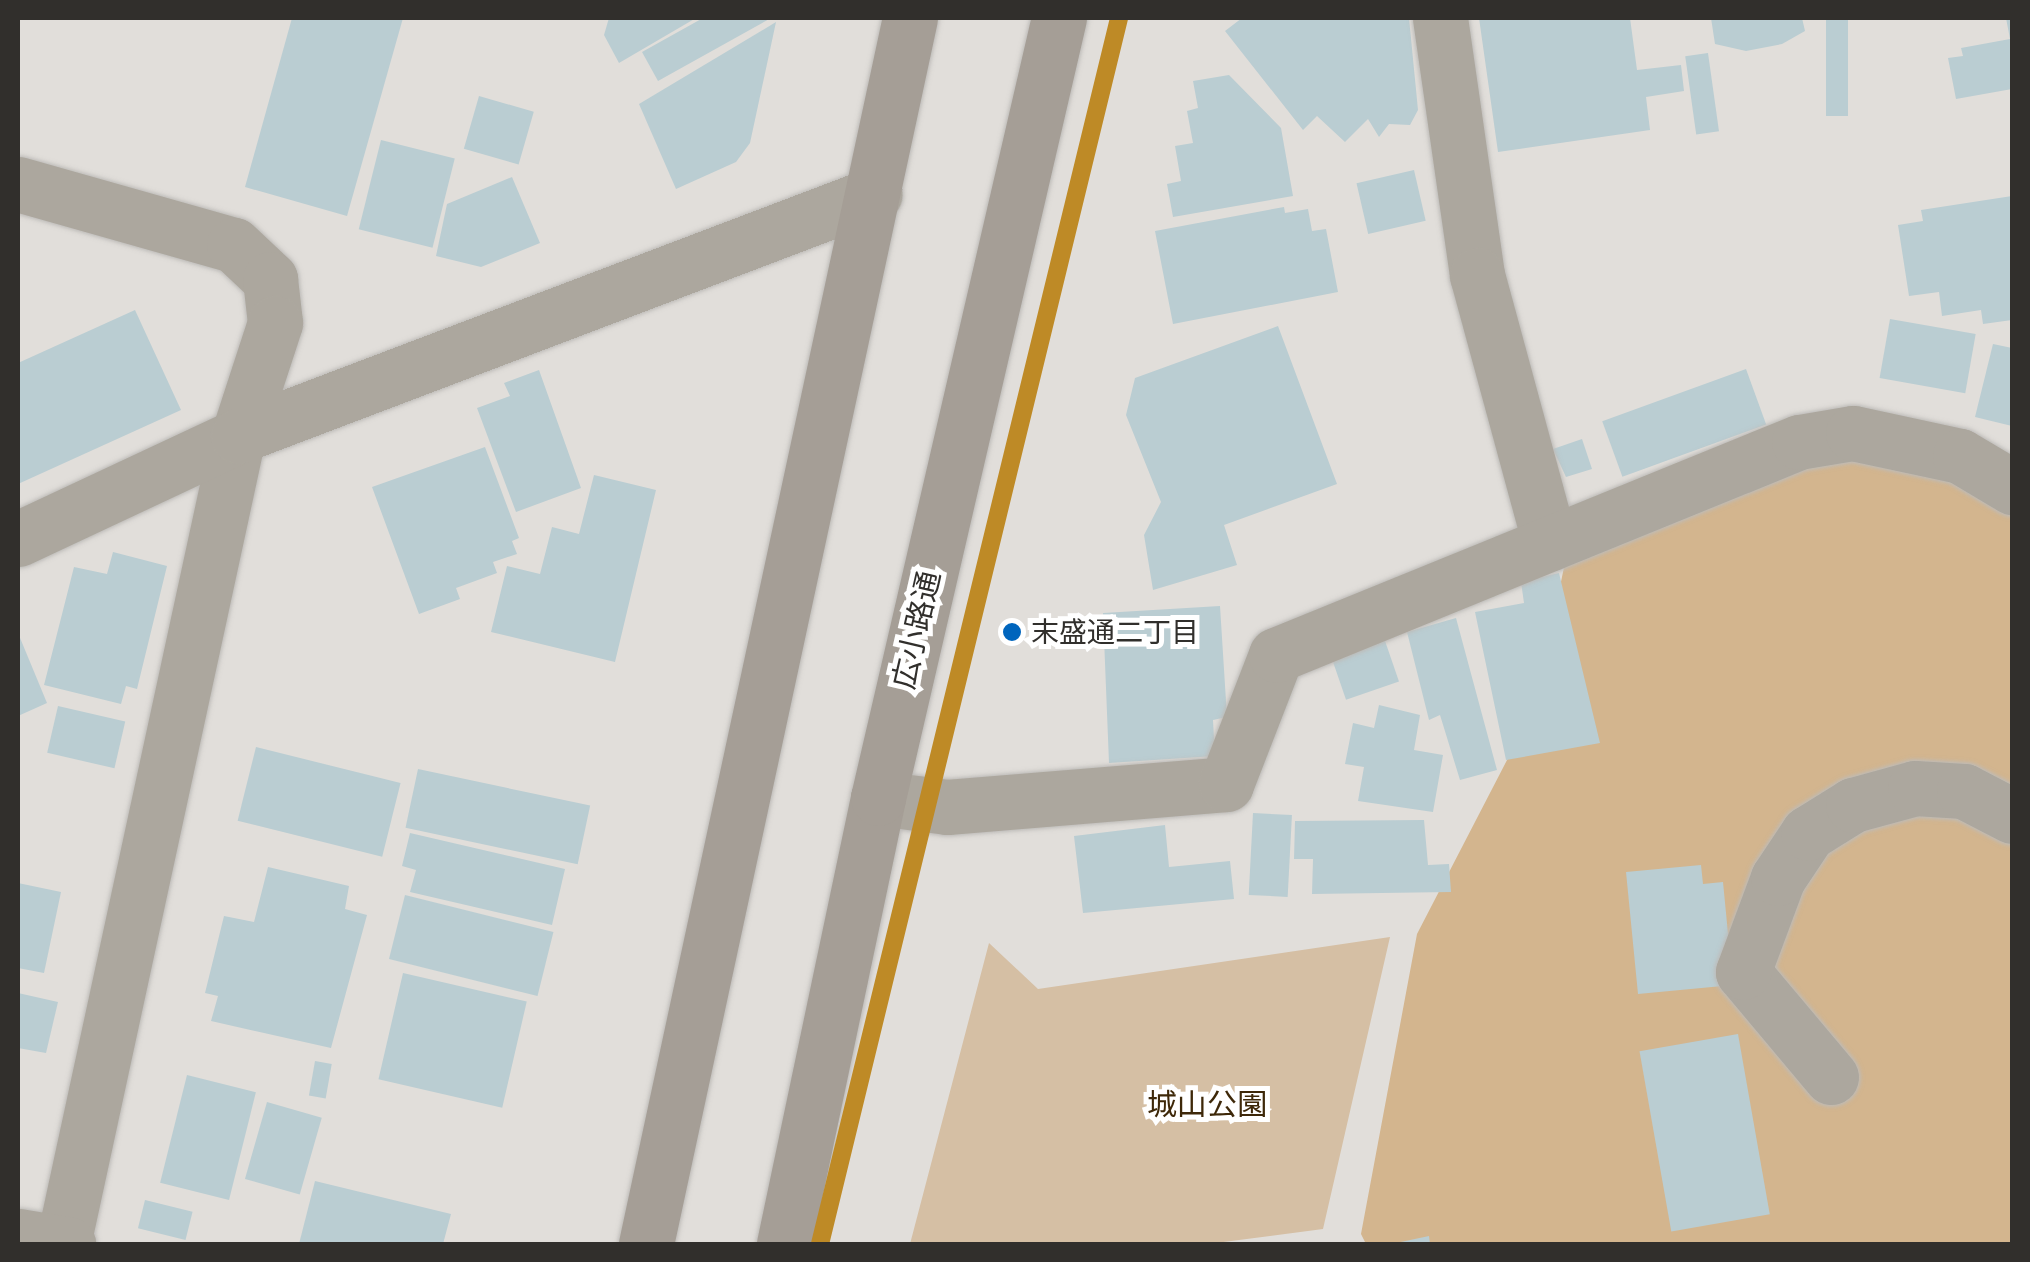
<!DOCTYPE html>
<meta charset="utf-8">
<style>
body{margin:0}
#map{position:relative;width:2030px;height:1262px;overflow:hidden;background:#e1deda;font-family:"Space Grotesk","Noto Sans JP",sans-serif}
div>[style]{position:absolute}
.green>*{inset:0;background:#d5bfa4}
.forest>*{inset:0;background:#d3b58e}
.building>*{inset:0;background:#bacdd2;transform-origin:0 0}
.roads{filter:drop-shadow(0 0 2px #bdbbb8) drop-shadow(0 0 2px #bdbbb8)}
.street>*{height:55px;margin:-27.5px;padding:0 27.5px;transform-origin:27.5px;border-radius:27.5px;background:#aca79e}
.primary>*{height:55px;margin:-27.5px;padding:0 27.5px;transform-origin:27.5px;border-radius:27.5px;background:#a59e96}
.metro-1>*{height:18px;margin:-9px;padding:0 9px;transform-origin:9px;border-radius:9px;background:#be8a26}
.dots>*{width:28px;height:28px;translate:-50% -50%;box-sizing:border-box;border:5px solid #fff;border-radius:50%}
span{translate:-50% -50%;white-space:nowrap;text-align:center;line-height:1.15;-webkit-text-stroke:10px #fff;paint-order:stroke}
.bus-label{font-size:28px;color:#312f2c}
.left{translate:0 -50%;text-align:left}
.street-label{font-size:30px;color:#312f2c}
.park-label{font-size:30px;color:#3e2809}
.frame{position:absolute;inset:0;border:20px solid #312f2c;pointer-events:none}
</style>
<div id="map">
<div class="green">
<div style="clip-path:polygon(1390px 937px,1323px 1229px,1208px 1244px,910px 1244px,989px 943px,1038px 989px)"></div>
</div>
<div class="forest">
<div style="clip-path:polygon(1831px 451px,1933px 467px,2012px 508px,2012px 1244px,1366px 1244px,1361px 1234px,1417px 934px,1535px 706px,1567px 553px)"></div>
</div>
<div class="building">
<div style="clip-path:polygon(292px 18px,403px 18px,347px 216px,245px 187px)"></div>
<div style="clip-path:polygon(609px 18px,696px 18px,619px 63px,604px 35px)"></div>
<div style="clip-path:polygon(703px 18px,771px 18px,658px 81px,642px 52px)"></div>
<div style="clip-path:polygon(1242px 18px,1409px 18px,1418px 110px,1410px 125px,1389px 124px,1379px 137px,1368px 119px,1345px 142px,1317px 116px,1303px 130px,1225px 31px)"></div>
<div style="clip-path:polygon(1479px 18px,1630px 18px,1637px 70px,1681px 65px,1684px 91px,1646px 97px,1650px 130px,1498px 152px)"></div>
<div style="clip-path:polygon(1711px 18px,1802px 18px,1805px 31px,1782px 44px,1746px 51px,1715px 44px)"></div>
<div style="left:1826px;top:18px;width:22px;height:98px"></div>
<div style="clip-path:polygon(2006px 18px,2012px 18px,2012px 89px,1956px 99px,1948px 58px,1963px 56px,1961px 48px,2010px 39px)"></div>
<div style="clip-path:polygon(776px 22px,750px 143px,736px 162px,676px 189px,639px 104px)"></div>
<div style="left:1708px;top:53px;width:79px;height:23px;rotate:82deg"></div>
<div style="clip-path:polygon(1229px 75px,1281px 128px,1293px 196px,1173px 217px,1167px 184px,1181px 181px,1175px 146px,1193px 143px,1187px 111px,1198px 108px,1193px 81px)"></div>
<div style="left:479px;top:96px;width:57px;height:55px;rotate:16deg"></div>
<div style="left:381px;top:140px;width:76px;height:92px;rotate:14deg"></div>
<div style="left:1414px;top:170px;width:52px;height:59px;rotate:77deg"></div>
<div style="clip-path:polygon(512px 177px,540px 243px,481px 267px,436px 256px,447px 204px)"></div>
<div style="clip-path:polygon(2012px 196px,2012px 320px,1983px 324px,1981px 310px,1942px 316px,1939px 292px,1909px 296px,1898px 225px,1923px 221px,1921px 210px)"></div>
<div style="clip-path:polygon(1284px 207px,1285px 213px,1308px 209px,1312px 231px,1326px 229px,1338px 292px,1173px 324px,1155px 231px)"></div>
<div style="clip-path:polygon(135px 310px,181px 410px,18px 484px,18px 363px)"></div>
<div style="left:1890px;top:319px;width:87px;height:60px;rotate:10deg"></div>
<div style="clip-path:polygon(1278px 326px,1337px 484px,1224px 525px,1237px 565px,1153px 590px,1144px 535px,1161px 502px,1126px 415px,1135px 378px)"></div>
<div style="clip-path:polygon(1993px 344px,2012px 348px,2012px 426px,1975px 417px)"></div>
<div style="left:1746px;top:369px;width:59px;height:153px;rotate:70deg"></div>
<div style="clip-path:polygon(539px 370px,581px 488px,516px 512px,477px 408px,510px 396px,504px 383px)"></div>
<div style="clip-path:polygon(1582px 439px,1592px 469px,1566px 477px,1553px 449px)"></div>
<div style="clip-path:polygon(485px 447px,519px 538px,512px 541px,517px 554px,493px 562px,497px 573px,456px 588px,460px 599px,419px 614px,372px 487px)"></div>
<div style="clip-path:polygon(594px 475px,656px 490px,615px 662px,491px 632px,507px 566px,540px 574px,552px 527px,579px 534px)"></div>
<div style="clip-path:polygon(113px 552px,167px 566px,137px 689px,126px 686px,121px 704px,44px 685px,74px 567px,107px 574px)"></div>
<div style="clip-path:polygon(1559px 573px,1600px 743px,1506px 760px,1475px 612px,1524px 603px,1521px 582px)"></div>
<div style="clip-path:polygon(1220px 606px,1227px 717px,1213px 720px,1215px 756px,1109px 763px,1103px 613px)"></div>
<div style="clip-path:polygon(1456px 618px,1497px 770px,1460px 780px,1440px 715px,1429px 720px,1407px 632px)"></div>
<div style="clip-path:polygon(18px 633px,47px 703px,18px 716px)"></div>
<div style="left:1384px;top:638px;width:46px;height:56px;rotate:71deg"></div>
<div style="clip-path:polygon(1379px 705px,1420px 715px,1414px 750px,1443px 755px,1433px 812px,1358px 801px,1364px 767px,1345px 764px,1353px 723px,1374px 728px)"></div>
<div style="left:58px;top:706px;width:69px;height:48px;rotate:13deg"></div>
<div style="left:256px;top:747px;width:149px;height:76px;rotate:14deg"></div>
<div style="left:418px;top:769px;width:176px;height:60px;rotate:12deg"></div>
<div style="left:1253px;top:813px;width:39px;height:82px;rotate:3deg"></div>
<div style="clip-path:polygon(1424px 820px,1428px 865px,1449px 864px,1451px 892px,1312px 894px,1313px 859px,1294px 859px,1295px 821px)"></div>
<div style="clip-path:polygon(1165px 825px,1169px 867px,1230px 861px,1234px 899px,1083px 913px,1074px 836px)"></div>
<div style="clip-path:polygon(410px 833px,565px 869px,552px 925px,410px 892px,416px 870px,402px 866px)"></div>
<div style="clip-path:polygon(1701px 865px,1703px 884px,1723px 882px,1733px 985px,1638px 994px,1626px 872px)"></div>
<div style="clip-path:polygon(268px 867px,349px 886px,345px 909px,367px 915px,331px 1048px,211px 1021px,218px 996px,205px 993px,224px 916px,254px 922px)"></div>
<div style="clip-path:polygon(18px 883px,61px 892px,44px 973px,18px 968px)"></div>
<div style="left:405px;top:895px;width:153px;height:66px;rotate:14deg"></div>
<div style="left:403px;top:973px;width:127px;height:109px;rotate:13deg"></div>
<div style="clip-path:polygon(18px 993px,58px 1002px,46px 1053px,18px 1048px)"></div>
<div style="left:1738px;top:1034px;width:183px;height:100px;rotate:80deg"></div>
<div style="left:315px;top:1061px;width:17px;height:35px;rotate:10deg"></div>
<div style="left:187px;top:1075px;width:71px;height:111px;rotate:14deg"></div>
<div style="left:267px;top:1102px;width:57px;height:80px;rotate:16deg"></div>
<div style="clip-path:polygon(315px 1181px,451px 1214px,443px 1244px,299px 1244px)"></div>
<div style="left:145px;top:1200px;width:49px;height:29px;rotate:14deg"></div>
<div style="clip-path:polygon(1429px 1236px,1430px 1244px,1396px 1244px,1396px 1243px)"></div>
</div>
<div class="roads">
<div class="street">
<div style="left:1440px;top:18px;width:260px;rotate:81.8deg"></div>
<div style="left:1477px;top:275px;width:278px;rotate:74.8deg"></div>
<div style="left:18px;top:184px;width:224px;rotate:15.8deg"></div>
<div style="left:234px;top:245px;width:50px;rotate:43.4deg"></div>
<div style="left:270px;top:279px;width:44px;rotate:83.5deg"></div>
<div style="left:275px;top:323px;width:119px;rotate:108.1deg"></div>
<div style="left:238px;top:436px;width:827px;rotate:102.22deg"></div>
<div style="left:18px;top:539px;width:243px;rotate:-25.1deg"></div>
<div style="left:238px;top:436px;width:681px;rotate:-20.8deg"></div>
<div style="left:878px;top:798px;width:70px;rotate:7.4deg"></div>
<div style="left:947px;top:807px;width:280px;rotate:-4.7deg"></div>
<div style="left:1226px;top:784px;width:138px;rotate:-68.8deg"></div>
<div style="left:1276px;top:655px;width:565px;rotate:-22.16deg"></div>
<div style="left:1799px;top:442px;width:55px;rotate:-9.5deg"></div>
<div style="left:1853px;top:433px;width:109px;rotate:12.1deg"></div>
<div style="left:1960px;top:456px;width:61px;rotate:30.8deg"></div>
<div style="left:1831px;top:1077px;width:137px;rotate:-130deg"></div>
<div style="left:1743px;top:972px;width:100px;rotate:-69.6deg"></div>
<div style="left:1778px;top:878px;width:54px;rotate:-56.3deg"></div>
<div style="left:1808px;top:833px;width:53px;rotate:-31.9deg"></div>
<div style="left:1853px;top:805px;width:64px;rotate:-15.3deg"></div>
<div style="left:1915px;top:788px;width:49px;rotate:3.5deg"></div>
<div style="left:1964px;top:791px;width:54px;rotate:27.5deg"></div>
<div style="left:18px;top:1236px;width:51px;rotate:9.1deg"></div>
</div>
<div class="primary">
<div style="left:646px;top:1244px;width:1254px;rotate:-77.85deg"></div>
<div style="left:784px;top:1244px;width:456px;rotate:-78.1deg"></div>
<div style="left:878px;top:798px;width:801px;rotate:-76.94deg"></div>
</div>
</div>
<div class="metro-1">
<div style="left:820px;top:1244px;width:1262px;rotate:-76.29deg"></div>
</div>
<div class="dots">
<div style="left:1012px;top:632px;background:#0065bd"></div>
</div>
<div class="bus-label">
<span class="left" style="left:1031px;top:632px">末盛通二丁目</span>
</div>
<div class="street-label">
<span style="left:917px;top:630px;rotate:-77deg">広小路通</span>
</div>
<div class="park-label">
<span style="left:1207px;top:1105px">城山公園</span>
</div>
<div class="frame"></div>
</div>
